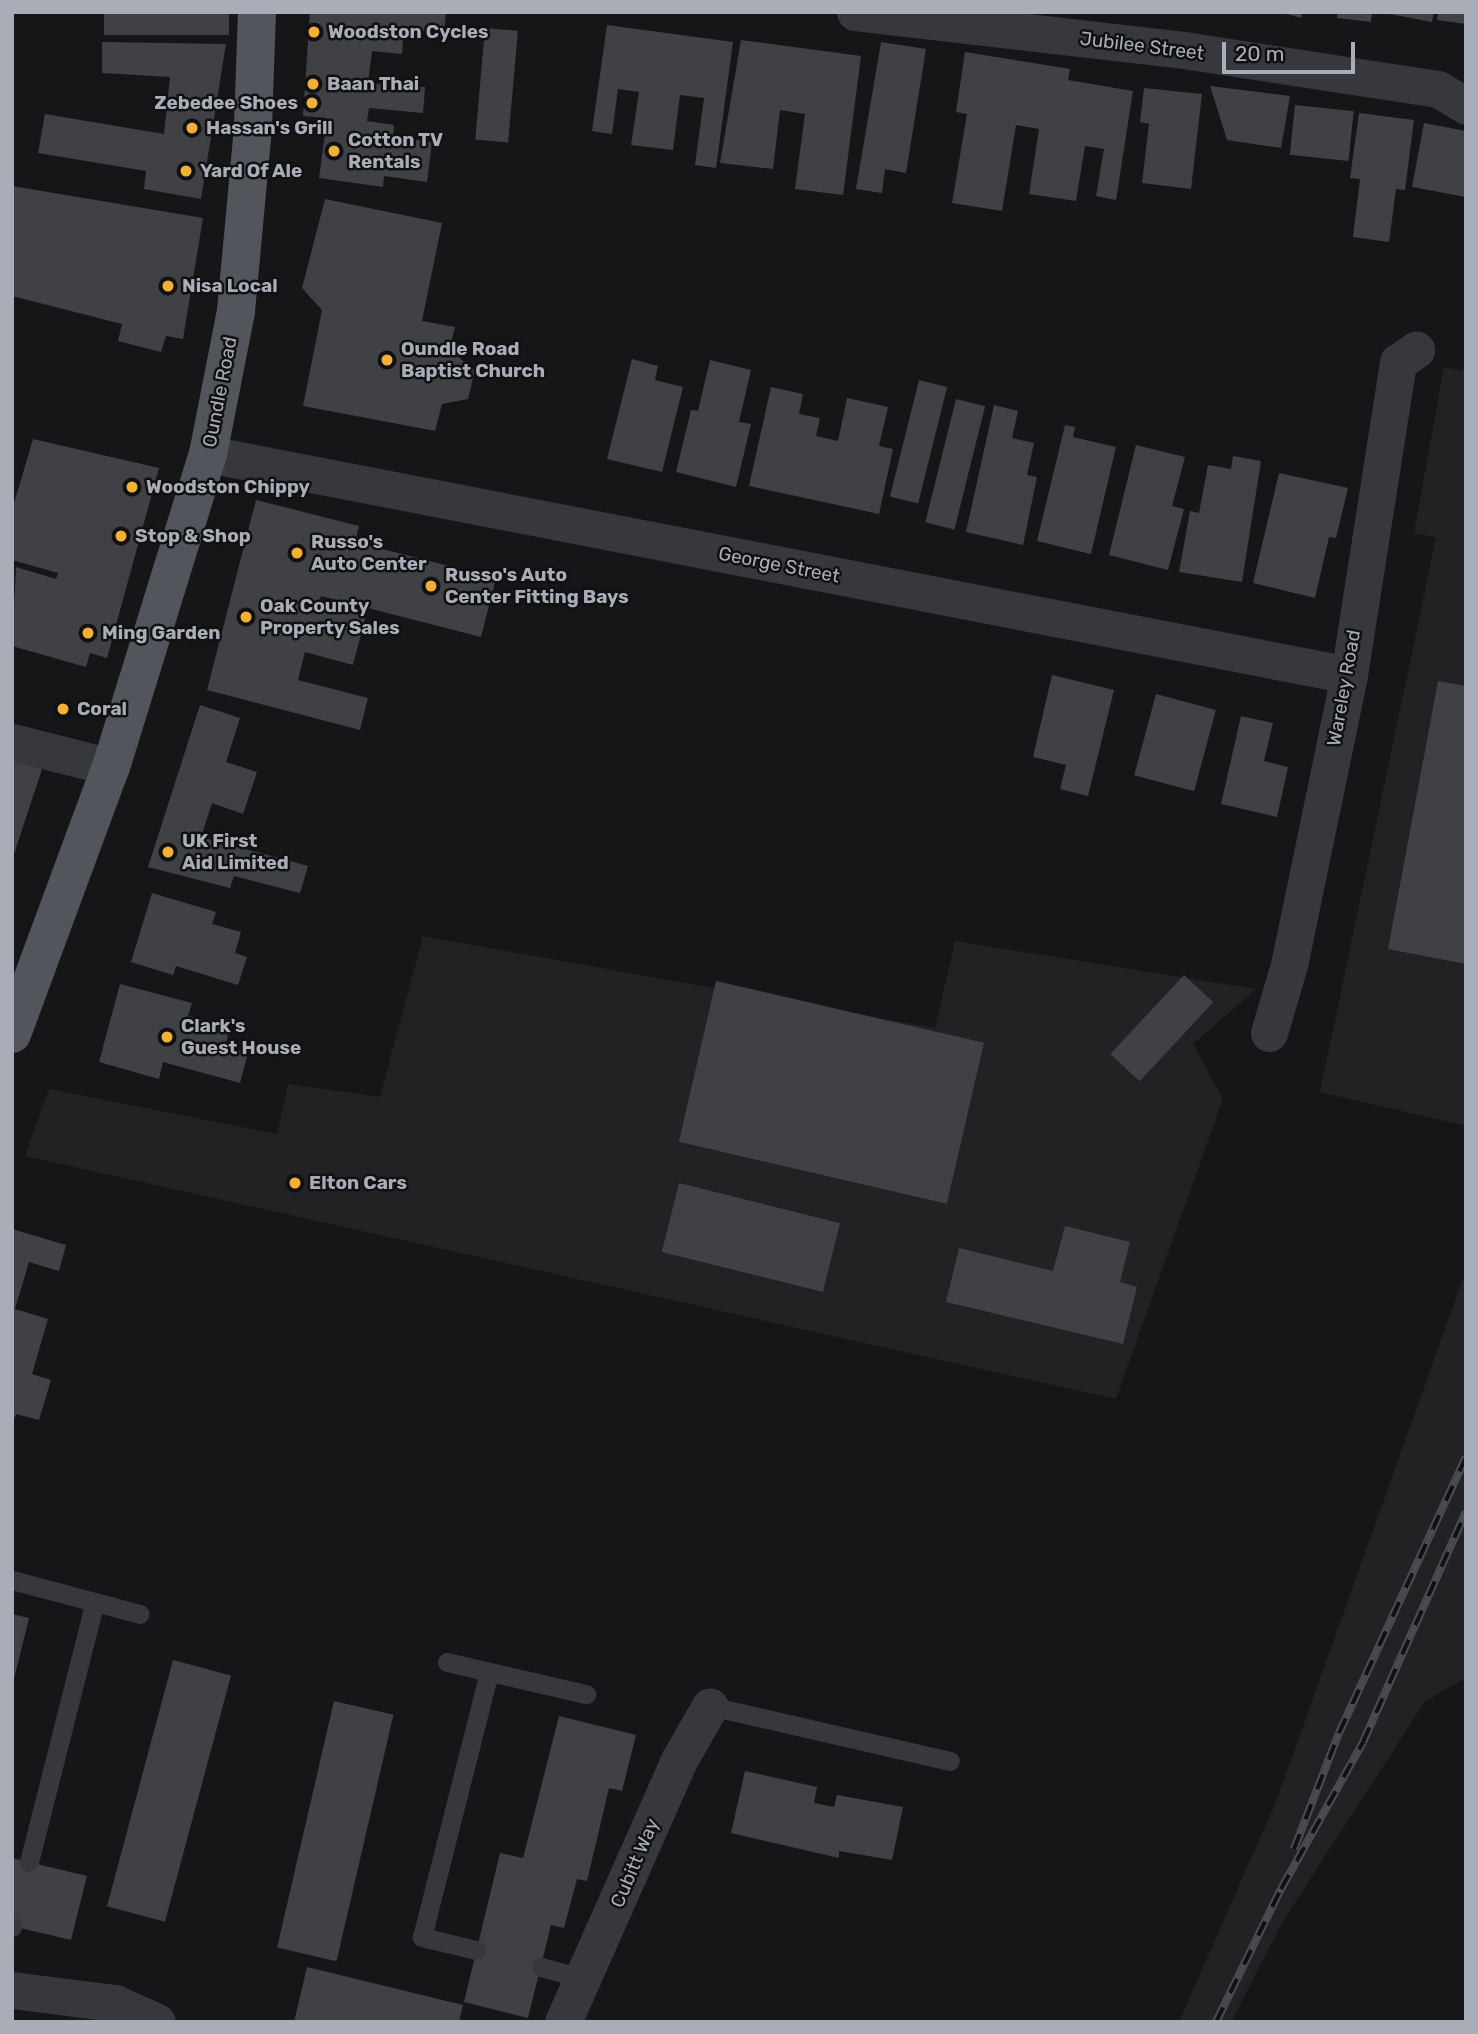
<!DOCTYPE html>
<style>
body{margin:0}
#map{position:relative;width:1478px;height:2034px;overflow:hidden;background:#161618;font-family:Rubik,sans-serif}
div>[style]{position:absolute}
.built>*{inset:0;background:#222225}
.building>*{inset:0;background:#404145;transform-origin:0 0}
.lane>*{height:19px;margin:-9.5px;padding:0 9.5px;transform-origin:9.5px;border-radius:9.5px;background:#37383d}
.street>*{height:37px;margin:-18.5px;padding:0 18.5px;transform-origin:18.5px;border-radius:18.5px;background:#37383d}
.primary>*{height:38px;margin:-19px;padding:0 19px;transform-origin:19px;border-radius:19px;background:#53555c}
.rail>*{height:8px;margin-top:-4px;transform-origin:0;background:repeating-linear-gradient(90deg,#111113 0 16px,#4a4c52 0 32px);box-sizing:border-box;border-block:2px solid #4a4c52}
.dots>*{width:19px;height:19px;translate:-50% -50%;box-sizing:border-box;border:4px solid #111113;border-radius:50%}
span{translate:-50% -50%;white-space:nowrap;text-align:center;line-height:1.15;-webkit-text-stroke:5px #111113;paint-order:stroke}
.poi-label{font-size:19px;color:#a8adb8;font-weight:700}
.left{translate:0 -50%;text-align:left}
.right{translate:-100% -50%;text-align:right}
.street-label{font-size:19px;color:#a8adb8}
.frame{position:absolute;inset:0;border:14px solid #a8adb8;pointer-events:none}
.scale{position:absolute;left:1222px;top:42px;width:133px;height:32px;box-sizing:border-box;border:4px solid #a8adb8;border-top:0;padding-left:9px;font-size:21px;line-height:24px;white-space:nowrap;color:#a8adb8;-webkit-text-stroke:5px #111113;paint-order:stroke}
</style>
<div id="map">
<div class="built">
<div style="clip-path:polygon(1466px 353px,1466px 1126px,1320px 1092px,1436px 538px,1414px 533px,1444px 367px,1463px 371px)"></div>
<div style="clip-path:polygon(423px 936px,935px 1028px,955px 941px,1256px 989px,1193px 1044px,1223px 1099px,1116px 1399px,25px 1156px,49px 1089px,277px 1134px,288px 1084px,380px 1097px)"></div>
<div style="clip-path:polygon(1466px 1270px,1466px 1677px,1424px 1703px,1283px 1921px,1231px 2022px,1179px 2022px,1277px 1799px)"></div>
</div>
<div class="building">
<div style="left:104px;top:12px;width:125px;height:23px"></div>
<div style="clip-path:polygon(310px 12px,446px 12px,444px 32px,404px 29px,402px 54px,372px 51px,368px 83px,425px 87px,423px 113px,369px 108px,367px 121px,394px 125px,393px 137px,432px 142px,427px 182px,384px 176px,383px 187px,319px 178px,327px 118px,303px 116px)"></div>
<div style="clip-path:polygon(1280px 12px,1302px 12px,1301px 18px)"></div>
<div style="clip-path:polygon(1338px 12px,1372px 12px,1371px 22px,1337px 18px)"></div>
<div style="clip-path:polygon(1379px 12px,1434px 12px,1432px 22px)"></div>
<div style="clip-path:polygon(1438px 12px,1466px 12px,1466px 24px,1437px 20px)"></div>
<div style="clip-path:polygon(607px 25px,733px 42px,716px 168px,695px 165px,704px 98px,680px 95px,673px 150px,631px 145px,639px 92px,618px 89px,612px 134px,592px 131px)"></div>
<div style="left:485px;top:28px;width:33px;height:112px;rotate:5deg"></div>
<div style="clip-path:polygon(741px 40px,861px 56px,843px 195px,795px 189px,805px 114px,780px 110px,773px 169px,720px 163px)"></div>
<div style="clip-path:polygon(102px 42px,226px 44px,201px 199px,144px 189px,146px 171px,38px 153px,45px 114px,164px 134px,170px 77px,102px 73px)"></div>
<div style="clip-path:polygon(881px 42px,926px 49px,906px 173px,885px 169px,882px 193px,856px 189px)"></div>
<div style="clip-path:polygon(965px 52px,1070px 69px,1068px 80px,1133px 91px,1116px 200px,1096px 196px,1104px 149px,1085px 146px,1076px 201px,1029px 194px,1039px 129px,1016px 125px,1002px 211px,952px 203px,967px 114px,956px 112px)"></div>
<div style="clip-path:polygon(1210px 86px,1290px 96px,1281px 148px,1227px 140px)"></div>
<div style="clip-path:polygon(1144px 88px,1202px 94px,1191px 189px,1142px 183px,1149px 124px,1140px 122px)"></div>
<div style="left:1295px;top:105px;width:59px;height:50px;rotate:6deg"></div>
<div style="clip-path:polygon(1359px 113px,1414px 120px,1405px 190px,1396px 189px,1389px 242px,1353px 237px,1360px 179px,1350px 178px)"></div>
<div style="clip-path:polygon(1424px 123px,1466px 131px,1466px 197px,1412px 187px)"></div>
<div style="clip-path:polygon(12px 186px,203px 218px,183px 339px,166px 336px,161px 352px,153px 350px,118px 341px,122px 324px,12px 296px)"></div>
<div style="clip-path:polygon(325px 199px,442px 223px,422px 321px,455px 327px,449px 350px,475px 370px,468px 399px,442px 404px,435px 431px,303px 406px,322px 310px,302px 288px)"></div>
<div style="clip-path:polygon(632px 359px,658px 366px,655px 380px,683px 387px,662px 472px,607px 459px)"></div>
<div style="clip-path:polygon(710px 360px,751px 370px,739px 422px,751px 424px,736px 487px,676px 472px,691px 410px,698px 411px)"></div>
<div style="left:919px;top:380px;width:29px;height:120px;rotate:14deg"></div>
<div style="clip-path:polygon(771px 387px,803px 394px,799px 414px,820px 418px,816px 436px,838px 441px,847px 398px,888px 407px,879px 446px,893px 449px,879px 514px,749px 486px)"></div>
<div style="left:956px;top:399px;width:30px;height:127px;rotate:14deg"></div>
<div style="clip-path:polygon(994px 405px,1018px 411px,1012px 438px,1034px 443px,1027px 475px,1037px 477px,1023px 545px,966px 532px)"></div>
<div style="clip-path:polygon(1065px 425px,1075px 427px,1073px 437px,1116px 447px,1091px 554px,1037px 541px)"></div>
<div style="clip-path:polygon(33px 439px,159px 468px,107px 658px,90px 653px,86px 667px,12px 646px,16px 567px,56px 579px,58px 573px,12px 560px,12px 510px)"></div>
<div style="clip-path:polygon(1136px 445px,1185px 457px,1172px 506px,1184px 509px,1168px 570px,1109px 555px)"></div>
<div style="clip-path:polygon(1233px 456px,1261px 461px,1242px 582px,1179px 572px,1190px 511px,1199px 513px,1208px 465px,1231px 469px)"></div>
<div style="clip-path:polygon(1279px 473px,1348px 488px,1336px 538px,1329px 537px,1315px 598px,1253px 583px)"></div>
<div style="clip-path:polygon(256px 500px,359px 526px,355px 542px,496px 578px,481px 637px,321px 596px,319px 603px,366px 615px,353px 665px,305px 652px,298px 680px,368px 698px,360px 730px,207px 690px)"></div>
<div style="clip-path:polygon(1052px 675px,1114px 690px,1088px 796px,1060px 789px,1066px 765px,1033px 757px)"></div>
<div style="clip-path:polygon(1438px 681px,1466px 686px,1466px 964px,1388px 949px)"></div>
<div style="left:1156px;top:694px;width:62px;height:84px;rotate:15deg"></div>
<div style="clip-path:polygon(200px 705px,240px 718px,226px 762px,257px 772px,243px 814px,212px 803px,201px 837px,308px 866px,300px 893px,234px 876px,230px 888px,148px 867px)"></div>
<div style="clip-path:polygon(1241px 716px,1273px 723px,1264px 761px,1288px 767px,1277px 817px,1221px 804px)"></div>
<div style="clip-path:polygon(12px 757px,43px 766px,12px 860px)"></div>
<div style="clip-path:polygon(152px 893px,216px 912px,212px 924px,241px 932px,235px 953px,247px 957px,238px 985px,176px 966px,173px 975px,131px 962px)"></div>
<div style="left:1184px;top:975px;width:40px;height:108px;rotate:43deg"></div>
<div style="left:716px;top:981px;width:275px;height:165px;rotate:13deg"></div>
<div style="clip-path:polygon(120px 984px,192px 1003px,188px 1016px,230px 1027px,225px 1047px,248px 1053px,240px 1083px,163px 1062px,159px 1079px,99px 1062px)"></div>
<div style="left:679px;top:1183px;width:166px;height:71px;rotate:14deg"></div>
<div style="clip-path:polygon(1065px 1226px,1130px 1242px,1120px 1282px,1137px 1287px,1123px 1344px,946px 1302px,959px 1248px,1053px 1271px)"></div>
<div style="clip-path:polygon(12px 1229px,66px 1245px,59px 1271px,29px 1262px,15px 1309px,48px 1319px,32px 1374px,51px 1380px,39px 1420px,16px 1414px,13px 1423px)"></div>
<div style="clip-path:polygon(12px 1614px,29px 1618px,13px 1683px,12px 1683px)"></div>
<div style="left:173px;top:1660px;width:60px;height:255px;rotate:15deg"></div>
<div style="left:334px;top:1701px;width:61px;height:253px;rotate:13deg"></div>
<div style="clip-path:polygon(559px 1716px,636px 1735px,622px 1791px,609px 1788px,587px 1881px,577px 1879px,564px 1928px,551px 1925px,528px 2018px,464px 2002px,500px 1853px,523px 1858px)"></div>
<div style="clip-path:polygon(745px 1771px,817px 1787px,814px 1803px,834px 1807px,837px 1795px,903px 1807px,892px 1860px,839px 1851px,839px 1858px,731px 1833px)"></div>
<div style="clip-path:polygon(12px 1858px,87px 1876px,71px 1940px,12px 1926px)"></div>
<div style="clip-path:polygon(307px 1967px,463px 2005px,459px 2022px,294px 2022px)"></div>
</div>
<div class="lane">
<div style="left:12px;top:1580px;width:132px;rotate:14.9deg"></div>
<div style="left:447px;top:1662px;width:143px;rotate:13deg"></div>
<div style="left:710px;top:1706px;width:246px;rotate:12.9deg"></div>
<div style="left:29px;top:1862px;width:268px;rotate:-75.8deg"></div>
<div style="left:12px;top:1927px;width:1px;rotate:-90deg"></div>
<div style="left:476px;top:1950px;width:56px;rotate:-166.5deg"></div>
<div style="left:422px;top:1937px;width:273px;rotate:-75.8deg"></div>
<div style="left:541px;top:1967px;width:47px;rotate:14.9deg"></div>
</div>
<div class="street">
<div style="left:855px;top:12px;width:337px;rotate:6.6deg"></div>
<div style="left:1190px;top:51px;width:251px;rotate:8.7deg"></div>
<div style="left:1438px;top:89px;width:33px;rotate:31deg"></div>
<div style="left:208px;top:454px;width:1162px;rotate:10.96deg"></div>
<div style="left:12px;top:742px;width:102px;rotate:14.2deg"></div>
<div style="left:1269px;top:1033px;width:71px;rotate:-73.6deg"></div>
<div style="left:1289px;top:965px;width:296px;rotate:-78.3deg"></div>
<div style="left:1349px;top:675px;width:317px;rotate:-81.1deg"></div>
<div style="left:1398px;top:362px;width:22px;rotate:-34deg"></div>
<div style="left:12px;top:1990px;width:104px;rotate:7.2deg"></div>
<div style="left:115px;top:2003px;width:46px;rotate:24.3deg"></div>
<div style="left:563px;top:2022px;width:284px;rotate:-66.1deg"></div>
<div style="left:678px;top:1762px;width:64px;rotate:-60.3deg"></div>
</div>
<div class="primary">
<div style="left:12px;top:1034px;width:285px;rotate:-69.7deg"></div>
<div style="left:111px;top:767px;width:328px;rotate:-72.8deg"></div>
<div style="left:208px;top:454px;width:146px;rotate:-78.9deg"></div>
<div style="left:236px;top:311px;width:186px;rotate:-84.7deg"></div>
<div style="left:253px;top:126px;width:114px;rotate:-88deg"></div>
</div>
<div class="rail">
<div style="left:1294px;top:1849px;width:124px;rotate:-68.8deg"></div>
<div style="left:1339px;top:1733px;width:304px;rotate:-65.3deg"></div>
<div style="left:1216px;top:2022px;width:148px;rotate:-64deg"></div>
<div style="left:1281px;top:1889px;width:168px;rotate:-60.8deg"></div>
<div style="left:1363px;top:1742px;width:252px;rotate:-65.9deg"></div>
</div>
<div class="dots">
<div style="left:314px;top:32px;background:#f2b134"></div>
<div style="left:313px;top:84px;background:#f2b134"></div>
<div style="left:312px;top:103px;background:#f2b134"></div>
<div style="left:192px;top:128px;background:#f2b134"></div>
<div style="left:334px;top:151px;background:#f2b134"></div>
<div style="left:186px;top:171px;background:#f2b134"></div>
<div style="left:168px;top:286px;background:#f2b134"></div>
<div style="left:387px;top:360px;background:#f2b134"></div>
<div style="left:132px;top:487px;background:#f2b134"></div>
<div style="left:121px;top:536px;background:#f2b134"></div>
<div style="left:297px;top:553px;background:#f2b134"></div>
<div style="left:431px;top:586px;background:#f2b134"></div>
<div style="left:246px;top:617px;background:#f2b134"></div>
<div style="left:88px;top:633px;background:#f2b134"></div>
<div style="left:63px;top:709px;background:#f2b134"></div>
<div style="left:168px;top:852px;background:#f2b134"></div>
<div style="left:167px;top:1037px;background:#f2b134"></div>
<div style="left:295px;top:1183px;background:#f2b134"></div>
</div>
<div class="poi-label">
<span class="left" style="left:328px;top:32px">Woodston Cycles</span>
<span class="left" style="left:327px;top:84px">Baan Thai</span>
<span class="right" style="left:298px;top:103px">Zebedee Shoes</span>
<span class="left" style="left:206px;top:128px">Hassan's Grill</span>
<span class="left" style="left:348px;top:151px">Cotton TV<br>Rentals</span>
<span class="left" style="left:200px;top:171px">Yard Of Ale</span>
<span class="left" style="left:182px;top:286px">Nisa Local</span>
<span class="left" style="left:401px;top:360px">Oundle Road<br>Baptist Church</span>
<span class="left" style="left:146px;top:487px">Woodston Chippy</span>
<span class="left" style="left:135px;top:536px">Stop &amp; Shop</span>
<span class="left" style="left:311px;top:553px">Russo's<br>Auto Center</span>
<span class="left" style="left:445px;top:586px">Russo's Auto<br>Center Fitting Bays</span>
<span class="left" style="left:260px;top:617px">Oak County<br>Property Sales</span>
<span class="left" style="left:102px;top:633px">Ming Garden</span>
<span class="left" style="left:77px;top:709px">Coral</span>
<span class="left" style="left:182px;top:852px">UK First<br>Aid Limited</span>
<span class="left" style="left:181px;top:1037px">Clark's<br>Guest House</span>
<span class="left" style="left:309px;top:1183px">Elton Cars</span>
</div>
<div class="street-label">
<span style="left:1142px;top:46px;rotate:7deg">Jubilee Street</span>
<span style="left:220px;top:392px;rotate:-79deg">Oundle Road</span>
<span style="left:779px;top:565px;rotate:11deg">George Street</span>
<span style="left:1344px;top:688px;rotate:-80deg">Wareley Road</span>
<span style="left:635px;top:1863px;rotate:-67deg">Cubitt Way</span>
</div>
<div class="frame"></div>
<div class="scale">20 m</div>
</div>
